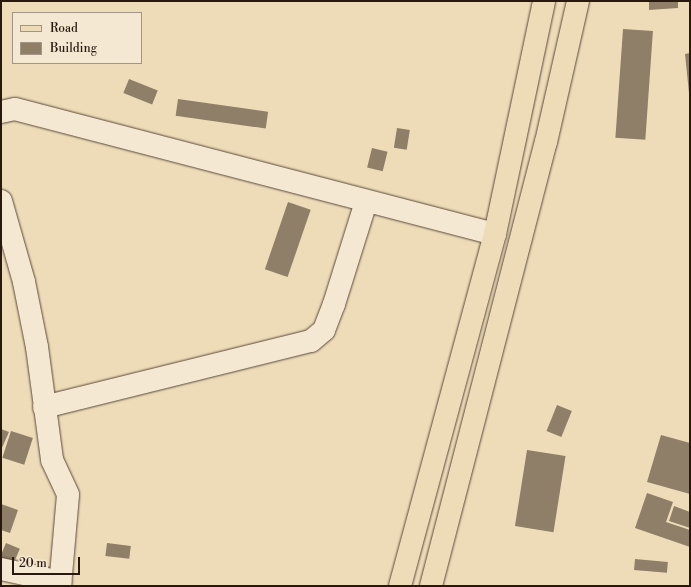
<!DOCTYPE html>
<style>
body{margin:0}
#map{position:relative;width:691px;height:587px;overflow:hidden;background:#eedcb9;font-family:"Libre Bodoni",serif}
div>[style]{position:absolute}
.building>*{inset:0;background:#8f7e68;transform-origin:0 0}
.roads{filter:drop-shadow(0 0 1px #5a493a) drop-shadow(0 0 1px #5a493a)}
.minor>*{height:22px;margin:-11px;padding:0 11px;transform-origin:11px;border-radius:11px;background:#f4e8d2}
.major>*{height:22px;margin:-11px;padding:0 11px;transform-origin:11px;border-radius:11px;background:#eedcb9}
span{translate:-50% -50%;white-space:nowrap;text-align:center;line-height:1.15;-webkit-text-stroke:3px #f4e8d2;paint-order:stroke}
.frame{position:absolute;inset:0;border:2px solid #281810;pointer-events:none}
.legend{position:absolute;left:12px;top:12px;width:130px;height:52px;box-sizing:border-box;background:#f4e8d2;border:1px solid #a29584;margin:0;padding:5px 7px;list-style:none;font-size:12px;color:#281810}
.legend li{display:flex;align-items:center;gap:8px;height:20px}
.legend b{width:20px;border:1px solid #a29584}
.scale{position:absolute;left:12px;top:557px;width:68px;height:18px;box-sizing:border-box;border:2px solid #281810;border-top:0;padding-left:5px;font-size:12px;line-height:14px;white-space:nowrap;color:#281810;-webkit-text-stroke:3px #f4e8d2;paint-order:stroke}
</style>
<div id="map">
<div class="building">
<div style="clip-path:polygon(649px 1px,678px 1px,678px 8px,649px 10px)"></div>
<div style="left:623px;top:29px;width:30px;height:109px;rotate:4deg"></div>
<div style="clip-path:polygon(690px 53px,690px 93px,689px 93px,685px 54px)"></div>
<div style="left:129px;top:79px;width:31px;height:15px;rotate:22deg"></div>
<div style="left:178px;top:99px;width:91px;height:17px;rotate:8deg"></div>
<div style="left:397px;top:128px;width:13px;height:20px;rotate:9deg"></div>
<div style="left:372px;top:148px;width:16px;height:20px;rotate:14deg"></div>
<div style="left:288px;top:202px;width:24px;height:71px;rotate:19deg"></div>
<div style="left:557px;top:405px;width:16px;height:28px;rotate:22deg"></div>
<div style="clip-path:polygon(1px 429px,9px 432px,1px 450px)"></div>
<div style="left:11px;top:431px;width:23px;height:28px;rotate:18deg"></div>
<div style="clip-path:polygon(661px 435px,690px 443px,690px 494px,647px 482px)"></div>
<div style="left:527px;top:450px;width:39px;height:77px;rotate:9deg"></div>
<div style="clip-path:polygon(647px 493px,673px 502px,666px 522px,690px 530px,690px 547px,635px 528px)"></div>
<div style="clip-path:polygon(1px 504px,18px 510px,10px 533px,1px 530px)"></div>
<div style="clip-path:polygon(674px 506px,690px 512px,690px 528px,669px 521px)"></div>
<div style="left:6px;top:543px;width:15px;height:18px;rotate:23deg"></div>
<div style="left:107px;top:543px;width:24px;height:13px;rotate:7deg"></div>
<div style="left:635px;top:559px;width:33px;height:11px;rotate:5deg"></div>
</div>
<div class="roads">
<div class="minor">
<div style="left:1px;top:112px;width:14px;rotate:-12deg"></div>
<div style="left:15px;top:109px;width:496px;rotate:14.6deg"></div>
<div style="left:1px;top:201px;width:84px;rotate:74.1deg"></div>
<div style="left:24px;top:282px;width:66px;rotate:78.7deg"></div>
<div style="left:37px;top:347px;width:114px;rotate:82.4deg"></div>
<div style="left:52px;top:460px;width:38px;rotate:65deg"></div>
<div style="left:68px;top:495px;width:91px;rotate:95deg"></div>
<div style="left:44px;top:407px;width:275px;rotate:-13.9deg"></div>
<div style="left:311px;top:341px;width:17px;rotate:-40deg"></div>
<div style="left:324px;top:330px;width:28px;rotate:-69deg"></div>
<div style="left:334px;top:304px;width:107px;rotate:-72.6deg"></div>
<div style="left:1px;top:569px;width:61px;rotate:12.2deg"></div>
</div>
<div class="major">
<div style="left:400px;top:586px;width:365px;rotate:-74.9deg"></div>
<div style="left:495px;top:234px;width:238px;rotate:-78.1deg"></div>
<div style="left:431px;top:586px;width:459px;rotate:-75.5deg"></div>
<div style="left:546px;top:142px;width:145px;rotate:-77.2deg"></div>
</div>
</div>
<div class="frame"></div>
<ul class="legend">
<li><b style="height:5px;background:#eedcb9"></b>Road</li>
<li><b style="height:11px;background:#8f7e68"></b>Building</li>
</ul>
<div class="scale">20 m</div>
</div>
